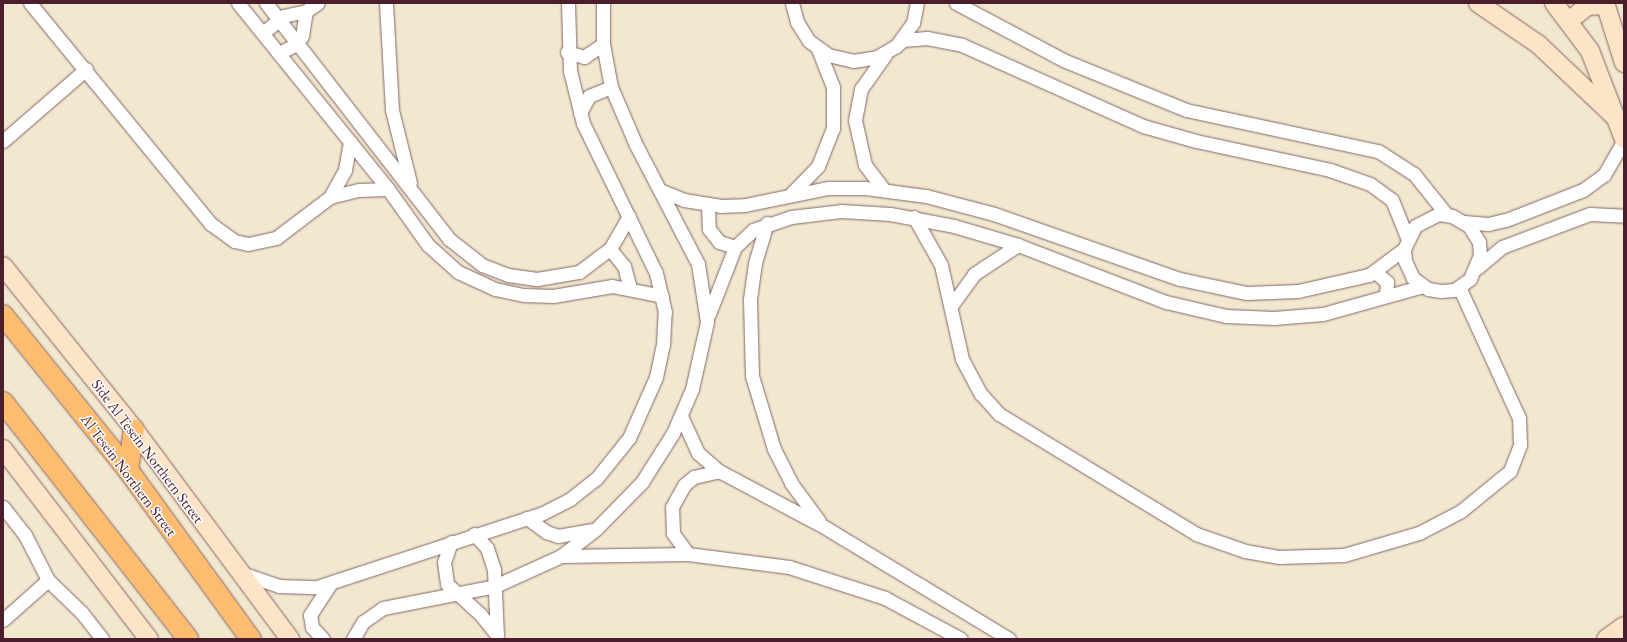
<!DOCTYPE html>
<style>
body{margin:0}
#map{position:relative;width:1627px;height:642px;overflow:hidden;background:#f2e8d0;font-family:"EB Garamond",serif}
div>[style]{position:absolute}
.roads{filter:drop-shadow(0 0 1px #856565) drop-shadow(0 0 1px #856565)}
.street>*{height:13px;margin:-6.5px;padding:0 6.5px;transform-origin:6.5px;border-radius:6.5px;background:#fff}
.secondary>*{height:18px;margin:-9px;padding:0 9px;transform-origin:9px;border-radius:9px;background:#fee4c6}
.primary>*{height:20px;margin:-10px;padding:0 10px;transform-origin:10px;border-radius:10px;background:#fdbc70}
span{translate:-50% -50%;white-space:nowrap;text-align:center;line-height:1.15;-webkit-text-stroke:3px #fff;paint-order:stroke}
.street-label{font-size:15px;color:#4a1f2b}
.frame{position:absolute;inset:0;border:4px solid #4a1f2b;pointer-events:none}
</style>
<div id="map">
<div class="roads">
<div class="street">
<div style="left:30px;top:3px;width:286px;rotate:50.7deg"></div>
<div style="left:211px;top:224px;width:29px;rotate:36deg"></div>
<div style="left:234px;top:241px;width:14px;rotate:12deg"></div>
<div style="left:248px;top:244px;width:29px;rotate:-12deg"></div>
<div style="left:276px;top:238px;width:68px;rotate:-37.2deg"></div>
<div style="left:330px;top:197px;width:31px;rotate:-61deg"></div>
<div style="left:345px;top:170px;width:29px;rotate:-80deg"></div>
<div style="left:238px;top:3px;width:239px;rotate:51.1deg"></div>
<div style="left:388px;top:189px;width:69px;rotate:54.5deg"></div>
<div style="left:428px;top:245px;width:40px;rotate:42deg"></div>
<div style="left:458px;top:272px;width:41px;rotate:24.7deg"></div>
<div style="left:495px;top:289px;width:30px;rotate:12deg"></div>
<div style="left:524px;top:295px;width:29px;rotate:2deg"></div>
<div style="left:553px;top:296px;width:60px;rotate:-9.6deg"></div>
<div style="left:612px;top:286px;width:51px;rotate:11.3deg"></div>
<div style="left:266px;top:3px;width:299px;rotate:52.2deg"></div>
<div style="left:449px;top:239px;width:42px;rotate:38.2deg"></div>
<div style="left:482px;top:265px;width:28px;rotate:21deg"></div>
<div style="left:508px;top:275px;width:29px;rotate:8deg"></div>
<div style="left:537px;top:279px;width:43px;rotate:-9.5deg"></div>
<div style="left:579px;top:272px;width:39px;rotate:-37deg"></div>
<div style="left:610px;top:249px;width:38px;rotate:-60deg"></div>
<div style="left:386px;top:3px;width:107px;rotate:86.8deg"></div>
<div style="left:392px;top:110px;width:75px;rotate:76.1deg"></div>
<div style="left:792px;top:3px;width:20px;rotate:75deg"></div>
<div style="left:797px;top:22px;width:22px;rotate:58deg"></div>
<div style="left:809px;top:41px;width:24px;rotate:36deg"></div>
<div style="left:828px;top:55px;width:26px;rotate:13deg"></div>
<div style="left:853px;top:61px;width:24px;rotate:-9deg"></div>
<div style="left:877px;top:57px;width:22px;rotate:-30deg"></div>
<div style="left:896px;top:46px;width:29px;rotate:-54deg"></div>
<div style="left:913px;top:23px;width:20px;rotate:-79deg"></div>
<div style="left:956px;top:3px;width:121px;rotate:28deg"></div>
<div style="left:1063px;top:60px;width:133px;rotate:22.1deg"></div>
<div style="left:1186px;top:110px;width:196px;rotate:12.1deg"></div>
<div style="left:1378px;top:151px;width:43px;rotate:32.6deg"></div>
<div style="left:1414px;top:174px;width:51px;rotate:51.3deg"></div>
<div style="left:263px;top:33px;width:26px;rotate:-40deg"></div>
<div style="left:283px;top:16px;width:24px;rotate:-12deg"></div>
<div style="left:306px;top:11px;width:14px;rotate:-34deg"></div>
<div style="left:896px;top:46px;width:9px;rotate:-41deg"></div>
<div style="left:903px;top:40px;width:24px;rotate:-5deg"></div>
<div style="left:927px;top:38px;width:36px;rotate:11deg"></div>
<div style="left:962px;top:45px;width:198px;rotate:24.1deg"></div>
<div style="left:1143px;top:126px;width:55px;rotate:15.8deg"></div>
<div style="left:1196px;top:141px;width:137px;rotate:12.2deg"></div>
<div style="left:1330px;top:170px;width:42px;rotate:19.3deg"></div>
<div style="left:1370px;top:184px;width:27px;rotate:36deg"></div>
<div style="left:1392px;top:200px;width:40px;rotate:68deg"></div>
<div style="left:567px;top:52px;width:18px;rotate:16deg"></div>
<div style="left:584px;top:57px;width:23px;rotate:-34deg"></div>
<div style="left:279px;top:53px;width:16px;rotate:-27deg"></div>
<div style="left:293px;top:46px;width:13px;rotate:-48deg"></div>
<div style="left:302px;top:36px;width:25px;rotate:-81deg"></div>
<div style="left:580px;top:113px;width:19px;rotate:-62deg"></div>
<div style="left:589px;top:96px;width:24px;rotate:-22deg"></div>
<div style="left:3px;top:141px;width:110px;rotate:-40.9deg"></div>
<div style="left:884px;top:190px;width:31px;rotate:-127deg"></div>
<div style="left:865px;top:165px;width:46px;rotate:-102.5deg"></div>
<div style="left:855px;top:120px;width:32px;rotate:-79deg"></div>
<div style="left:861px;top:89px;width:42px;rotate:-54.8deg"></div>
<div style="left:662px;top:191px;width:24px;rotate:22deg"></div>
<div style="left:684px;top:200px;width:36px;rotate:9deg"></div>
<div style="left:720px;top:206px;width:25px;rotate:-2deg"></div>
<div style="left:745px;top:205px;width:85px;rotate:-11.6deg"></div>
<div style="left:828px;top:188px;width:37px"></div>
<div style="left:865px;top:188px;width:62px;rotate:7.5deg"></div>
<div style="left:926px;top:196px;width:70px;rotate:14.8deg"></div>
<div style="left:994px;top:214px;width:197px;rotate:19.3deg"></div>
<div style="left:1180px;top:279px;width:67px;rotate:12deg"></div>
<div style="left:1246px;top:293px;width:52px;rotate:-2.2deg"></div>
<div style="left:1298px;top:291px;width:73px;rotate:-12.7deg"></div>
<div style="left:1369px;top:275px;width:44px;rotate:-36.6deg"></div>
<div style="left:1404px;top:249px;width:25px;rotate:-64deg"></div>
<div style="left:1415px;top:226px;width:27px;rotate:-27deg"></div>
<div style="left:1439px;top:214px;width:13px;rotate:9deg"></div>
<div style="left:1452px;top:216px;width:20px;rotate:30deg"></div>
<div style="left:1469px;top:226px;width:19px;rotate:58deg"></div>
<div style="left:1479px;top:242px;width:13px;rotate:86deg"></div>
<div style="left:1480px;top:255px;width:26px;rotate:113deg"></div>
<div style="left:1470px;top:279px;width:19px;rotate:145deg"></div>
<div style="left:1454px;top:290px;width:13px;rotate:176deg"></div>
<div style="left:1441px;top:291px;width:13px;rotate:-171deg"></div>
<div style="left:1428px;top:289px;width:19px;rotate:-144deg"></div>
<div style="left:1413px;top:278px;width:19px;rotate:-115deg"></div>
<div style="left:1405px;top:261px;width:12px;rotate:-95deg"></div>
<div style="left:791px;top:194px;width:39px;rotate:-46deg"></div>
<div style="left:818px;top:166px;width:41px;rotate:-68.5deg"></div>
<div style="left:833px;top:128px;width:41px;rotate:-90deg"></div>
<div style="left:833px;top:87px;width:41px;rotate:-111.5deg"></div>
<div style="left:330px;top:197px;width:30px;rotate:-14deg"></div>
<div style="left:359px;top:190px;width:29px;rotate:-2deg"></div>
<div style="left:708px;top:205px;width:24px;rotate:88deg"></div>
<div style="left:709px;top:229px;width:16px;rotate:52deg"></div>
<div style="left:719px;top:242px;width:17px;rotate:17deg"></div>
<div style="left:914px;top:217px;width:55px;rotate:60.6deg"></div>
<div style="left:941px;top:265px;width:96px;rotate:77.4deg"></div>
<div style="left:962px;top:359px;width:40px;rotate:62deg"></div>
<div style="left:981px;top:394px;width:27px;rotate:48deg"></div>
<div style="left:999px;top:414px;width:231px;rotate:31.3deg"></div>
<div style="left:1196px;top:534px;width:52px;rotate:19.1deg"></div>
<div style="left:1245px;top:551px;width:35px;rotate:10deg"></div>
<div style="left:1279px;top:557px;width:65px;rotate:-1.8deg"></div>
<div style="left:1344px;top:555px;width:78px;rotate:-16.3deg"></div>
<div style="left:1419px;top:533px;width:47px;rotate:-27.6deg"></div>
<div style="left:1461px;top:511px;width:63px;rotate:-39.2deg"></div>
<div style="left:1510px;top:471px;width:28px;rotate:-69deg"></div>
<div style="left:1520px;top:445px;width:27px;rotate:-92deg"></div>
<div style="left:1519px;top:418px;width:144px;rotate:-114.6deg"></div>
<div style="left:1464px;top:222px;width:24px;rotate:5deg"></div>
<div style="left:1488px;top:224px;width:18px;rotate:-13deg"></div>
<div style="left:1506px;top:220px;width:83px;rotate:-21.3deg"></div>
<div style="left:1583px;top:190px;width:26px;rotate:-36deg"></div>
<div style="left:1604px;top:175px;width:40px;rotate:-60.3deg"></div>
<div style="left:767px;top:223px;width:42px;rotate:106.7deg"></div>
<div style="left:755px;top:263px;width:37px;rotate:98deg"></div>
<div style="left:750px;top:300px;width:76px;rotate:88.5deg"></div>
<div style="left:752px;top:376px;width:76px;rotate:73.2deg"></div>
<div style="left:774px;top:449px;width:38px;rotate:63deg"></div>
<div style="left:791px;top:483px;width:47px;rotate:53.6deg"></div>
<div style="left:610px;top:249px;width:22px;rotate:51deg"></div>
<div style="left:624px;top:266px;width:23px;rotate:75deg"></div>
<div style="left:1477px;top:268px;width:33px;rotate:-40deg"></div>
<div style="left:1502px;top:247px;width:94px;rotate:-20.6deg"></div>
<div style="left:1590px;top:214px;width:34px;rotate:3deg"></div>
<div style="left:1375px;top:272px;width:16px;rotate:40deg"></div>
<div style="left:1387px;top:282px;width:14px;rotate:94deg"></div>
<div style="left:951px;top:306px;width:39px;rotate:-54deg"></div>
<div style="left:974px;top:274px;width:53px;rotate:-33.4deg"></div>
<div style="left:709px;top:314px;width:72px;rotate:-68.8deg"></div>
<div style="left:735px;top:247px;width:25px;rotate:-43deg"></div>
<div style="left:753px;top:230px;width:40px;rotate:-18.9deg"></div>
<div style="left:791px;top:217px;width:50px;rotate:-6.8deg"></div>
<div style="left:841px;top:211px;width:49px;rotate:3.5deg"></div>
<div style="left:890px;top:214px;width:65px;rotate:10.6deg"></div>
<div style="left:954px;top:226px;width:67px;rotate:16.5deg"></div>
<div style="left:1018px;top:245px;width:159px;rotate:21.1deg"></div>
<div style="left:1166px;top:302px;width:62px;rotate:13.1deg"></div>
<div style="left:1226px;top:316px;width:48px;rotate:2.4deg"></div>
<div style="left:1274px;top:318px;width:49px;rotate:-4.7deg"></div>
<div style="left:1323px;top:314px;width:104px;rotate:-15.6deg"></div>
<div style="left:681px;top:416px;width:41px;rotate:65.3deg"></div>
<div style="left:698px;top:453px;width:28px;rotate:41deg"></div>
<div style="left:719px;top:471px;width:121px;rotate:28deg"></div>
<div style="left:826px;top:528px;width:214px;rotate:31.2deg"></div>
<div style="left:3px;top:507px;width:36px;rotate:52deg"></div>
<div style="left:25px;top:535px;width:51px;rotate:62.9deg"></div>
<div style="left:48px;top:580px;width:47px;rotate:44.1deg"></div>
<div style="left:82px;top:613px;width:33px;rotate:52deg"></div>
<div style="left:527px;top:518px;width:24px;rotate:36deg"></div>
<div style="left:546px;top:532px;width:13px;rotate:18deg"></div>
<div style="left:558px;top:536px;width:35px;rotate:-10deg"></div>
<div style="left:474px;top:534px;width:19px;rotate:47deg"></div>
<div style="left:487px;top:548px;width:23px;rotate:72deg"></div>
<div style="left:494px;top:570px;width:65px;rotate:87.4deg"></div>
<div style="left:451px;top:542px;width:21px;rotate:109deg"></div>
<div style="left:444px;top:562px;width:22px;rotate:82deg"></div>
<div style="left:447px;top:584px;width:45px;rotate:42.3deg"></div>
<div style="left:480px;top:614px;width:27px;rotate:51deg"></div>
<div style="left:688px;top:554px;width:26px;rotate:-126deg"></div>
<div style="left:673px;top:533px;width:26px;rotate:-92deg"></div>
<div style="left:672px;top:507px;width:25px;rotate:-61deg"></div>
<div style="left:684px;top:485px;width:13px;rotate:-39deg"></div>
<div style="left:694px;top:477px;width:26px;rotate:-13deg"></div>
<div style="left:561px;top:556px;width:127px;rotate:-0.9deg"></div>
<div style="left:688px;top:554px;width:102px;rotate:7.3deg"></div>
<div style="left:789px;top:567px;width:101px;rotate:17.9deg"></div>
<div style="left:885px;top:598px;width:86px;rotate:28.3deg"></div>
<div style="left:241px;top:573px;width:40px;rotate:18.9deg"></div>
<div style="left:279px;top:586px;width:38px;rotate:2deg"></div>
<div style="left:317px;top:587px;width:236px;rotate:-18.1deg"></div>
<div style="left:541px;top:514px;width:33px;rotate:-27deg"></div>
<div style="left:570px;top:499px;width:33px;rotate:-38deg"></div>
<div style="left:596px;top:479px;width:53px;rotate:-51.2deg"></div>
<div style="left:629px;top:438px;width:67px;rotate:-66.1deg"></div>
<div style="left:656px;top:377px;width:33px;rotate:-78deg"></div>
<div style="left:663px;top:345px;width:33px;rotate:-87deg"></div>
<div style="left:665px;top:312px;width:40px;rotate:-103deg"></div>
<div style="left:656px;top:273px;width:167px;rotate:-116deg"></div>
<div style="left:583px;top:123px;width:54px;rotate:-104deg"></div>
<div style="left:570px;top:71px;width:68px;rotate:-91.7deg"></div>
<div style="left:3px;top:620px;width:60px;rotate:-41.6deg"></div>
<div style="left:323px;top:639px;width:16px;rotate:-133deg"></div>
<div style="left:312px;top:627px;width:12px;rotate:-99deg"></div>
<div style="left:310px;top:615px;width:38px;rotate:-57deg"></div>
<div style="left:353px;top:639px;width:20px;rotate:-60deg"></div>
<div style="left:363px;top:622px;width:24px;rotate:-35deg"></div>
<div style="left:383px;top:608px;width:114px;rotate:-11.1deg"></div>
<div style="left:495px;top:586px;width:72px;rotate:-24.4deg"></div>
<div style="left:561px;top:556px;width:44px;rotate:-37.6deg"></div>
<div style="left:596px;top:529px;width:66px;rotate:-45.6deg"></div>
<div style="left:642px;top:482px;width:58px;rotate:-57.7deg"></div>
<div style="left:673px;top:433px;width:48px;rotate:-66.6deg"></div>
<div style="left:692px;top:389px;width:69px;rotate:-77.4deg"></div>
<div style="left:707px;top:322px;width:59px;rotate:-98.8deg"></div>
<div style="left:698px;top:264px;width:134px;rotate:-117.5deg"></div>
<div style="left:636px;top:145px;width:63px;rotate:-113.3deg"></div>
<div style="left:611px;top:87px;width:44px;rotate:-100.5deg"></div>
<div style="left:603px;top:44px;width:41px;rotate:-90deg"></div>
</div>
<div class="secondary">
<div style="left:1478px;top:3px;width:74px;rotate:34.5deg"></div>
<div style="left:1539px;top:45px;width:108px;rotate:43.5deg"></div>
<div style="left:1554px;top:3px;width:60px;rotate:53.1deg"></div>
<div style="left:1590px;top:51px;width:94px;rotate:68.9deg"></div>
<div style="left:1605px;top:3px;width:63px;rotate:72.4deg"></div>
<div style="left:1570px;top:20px;width:22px;rotate:-39deg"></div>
<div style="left:1587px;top:6px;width:18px;rotate:-3deg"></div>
<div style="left:3px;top:266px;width:209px;rotate:51.2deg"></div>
<div style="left:134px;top:429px;width:262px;rotate:53.4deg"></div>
<div style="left:3px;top:449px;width:240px;rotate:52.5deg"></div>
<div style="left:1606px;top:639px;width:22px;rotate:-36deg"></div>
</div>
<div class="primary">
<div style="left:3px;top:315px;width:199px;rotate:51.1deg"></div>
<div style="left:128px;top:470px;width:209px;rotate:54deg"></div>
<div style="left:3px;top:402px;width:301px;rotate:52deg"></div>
<div style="left:128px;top:470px;width:41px;rotate:-81.7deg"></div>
</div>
</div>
<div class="street-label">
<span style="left:148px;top:451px;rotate:53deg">Side Al Tesein Northern Street</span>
<span style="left:129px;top:475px;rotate:53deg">Al Tesein Northern Street</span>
</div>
<div class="frame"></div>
</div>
